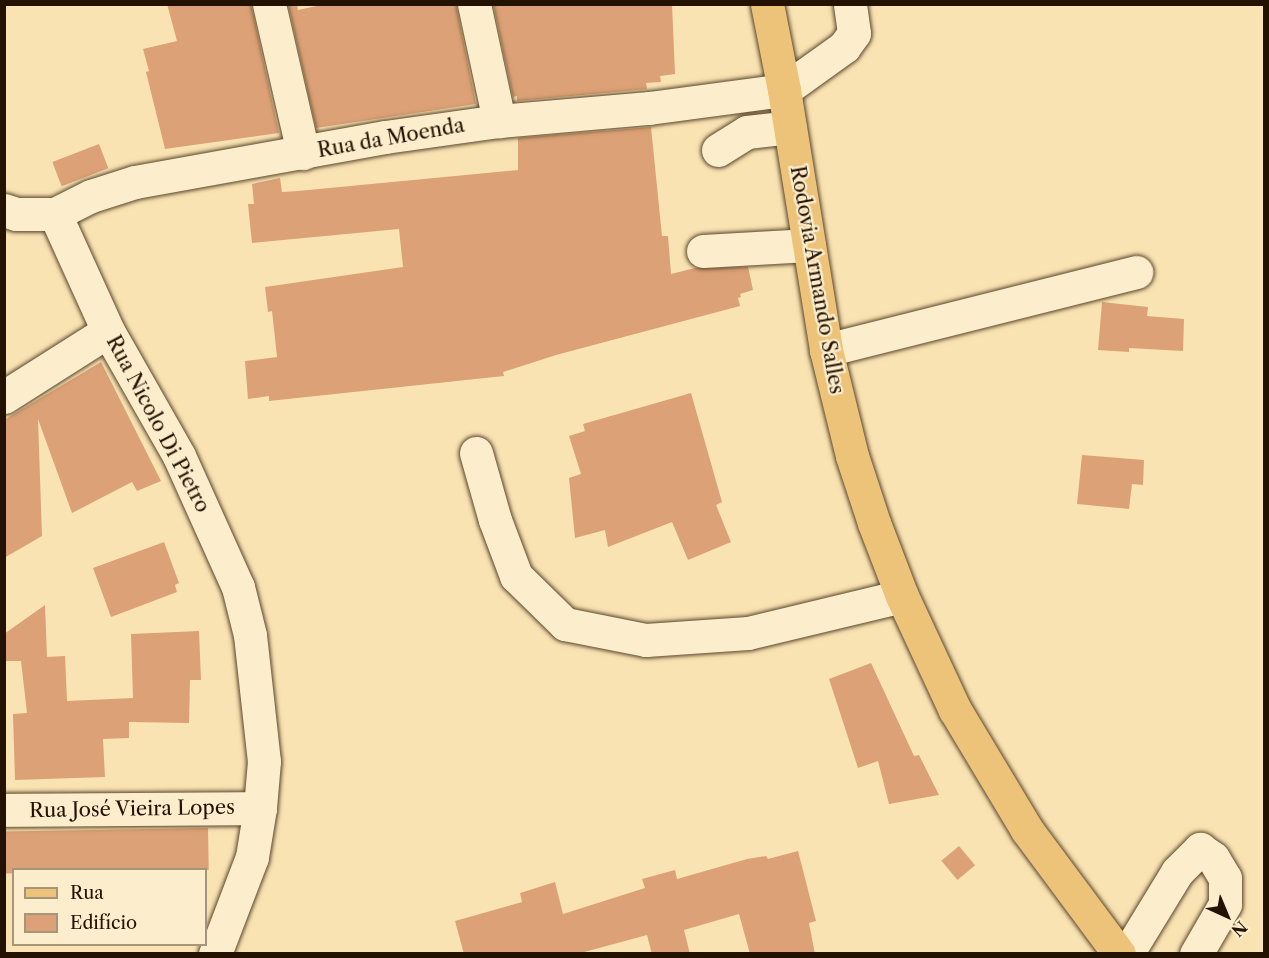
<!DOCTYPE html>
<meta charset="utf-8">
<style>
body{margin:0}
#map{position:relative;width:1269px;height:958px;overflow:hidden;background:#fae3b2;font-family:"Libre Caslon Text",serif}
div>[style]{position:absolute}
.building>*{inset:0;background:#dca176;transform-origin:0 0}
.roads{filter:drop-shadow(0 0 2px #59462c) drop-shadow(0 0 2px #59462c)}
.minor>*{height:33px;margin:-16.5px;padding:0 16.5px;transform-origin:16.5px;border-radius:16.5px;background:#fcedcd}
.major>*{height:33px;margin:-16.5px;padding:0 16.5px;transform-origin:16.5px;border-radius:16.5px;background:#edc279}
span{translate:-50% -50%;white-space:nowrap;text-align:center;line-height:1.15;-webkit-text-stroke:4.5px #fcedcd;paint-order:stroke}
.street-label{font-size:20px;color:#231200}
.frame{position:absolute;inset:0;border:6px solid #231200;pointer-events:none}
.legend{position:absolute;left:12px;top:868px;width:195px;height:78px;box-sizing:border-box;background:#fcedcd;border:2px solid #a5957b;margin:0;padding:8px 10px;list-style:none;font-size:18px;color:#231200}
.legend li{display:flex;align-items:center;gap:12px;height:30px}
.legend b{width:30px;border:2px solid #a5957b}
.north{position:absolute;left:1197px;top:886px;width:60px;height:60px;-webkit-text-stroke:4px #fcedcd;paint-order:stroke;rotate:136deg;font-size:16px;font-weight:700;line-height:24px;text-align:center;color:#231200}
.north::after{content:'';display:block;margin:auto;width:21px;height:27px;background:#231200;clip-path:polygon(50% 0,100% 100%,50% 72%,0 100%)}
</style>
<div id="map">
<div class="building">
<div style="clip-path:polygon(167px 4px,251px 4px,279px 133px,165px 149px,146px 72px,149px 71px,143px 49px,177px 41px)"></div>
<div style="clip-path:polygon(288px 4px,297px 4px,298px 10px,326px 4px,456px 4px,476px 104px,316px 128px)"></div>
<div style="clip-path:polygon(493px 4px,672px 4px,675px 74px,660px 76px,661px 82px,646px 83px,647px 89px,517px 101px,517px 96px,513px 97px)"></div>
<div style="clip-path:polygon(651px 127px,662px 236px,668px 236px,671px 274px,695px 268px,748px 267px,753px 290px,740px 294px,741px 297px,738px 298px,740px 306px,556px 355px,503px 372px,504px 376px,269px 401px,269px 396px,248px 399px,245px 361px,277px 357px,272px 311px,268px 312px,265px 287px,403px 267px,399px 229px,252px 243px,248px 204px,254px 204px,252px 184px,280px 178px,282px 192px,298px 191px,518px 170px,518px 138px)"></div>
<div style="left:99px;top:144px;width:26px;height:50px;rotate:69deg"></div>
<div style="clip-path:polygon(1102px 302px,1148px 307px,1147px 316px,1184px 319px,1183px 351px,1129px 348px,1129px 352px,1098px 350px)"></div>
<div style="clip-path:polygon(101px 362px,161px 481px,137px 491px,132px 482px,72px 513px,38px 419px,42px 536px,4px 558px,4px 420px)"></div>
<div style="clip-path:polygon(691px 393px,722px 502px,716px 505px,731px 542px,688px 560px,672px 522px,608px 547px,605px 530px,575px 538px,569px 478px,581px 474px,569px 436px,585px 431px,583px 424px)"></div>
<div style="clip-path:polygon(1082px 455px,1144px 460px,1143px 485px,1132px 484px,1129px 509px,1077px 504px)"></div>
<div style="clip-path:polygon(164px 542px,179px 583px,175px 585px,177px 592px,111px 617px,93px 568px)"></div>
<div style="clip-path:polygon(45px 605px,47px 657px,65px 656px,67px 701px,133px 698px,131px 634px,199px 631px,201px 680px,190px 680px,189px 723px,129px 722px,129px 738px,103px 739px,105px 777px,15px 780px,13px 714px,27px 713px,21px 661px,4px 661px,4px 634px)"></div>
<div style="clip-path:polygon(871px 663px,914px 756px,919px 755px,939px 795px,889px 804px,878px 761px,858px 768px,829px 679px)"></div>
<div style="left:208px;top:828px;width:42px;height:204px;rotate:89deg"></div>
<div style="left:959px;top:846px;width:25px;height:23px;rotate:50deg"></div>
<div style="clip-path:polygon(798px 851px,816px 921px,809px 923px,815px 954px,750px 954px,739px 914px,684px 930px,690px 954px,652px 954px,647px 935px,577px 954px,464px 954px,455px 921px,522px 902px,520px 893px,555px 882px,563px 914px,645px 888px,642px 879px,675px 870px,677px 879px,747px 859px,766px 856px,768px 859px)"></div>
</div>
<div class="roads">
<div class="minor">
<div style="left:269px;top:4px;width:153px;rotate:77.1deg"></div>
<div style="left:474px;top:4px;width:120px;rotate:77.9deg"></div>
<div style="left:718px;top:150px;width:34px;rotate:-32deg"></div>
<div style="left:747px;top:132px;width:43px;rotate:-6.6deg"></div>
<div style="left:4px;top:210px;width:13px;rotate:18deg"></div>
<div style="left:16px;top:214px;width:39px"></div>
<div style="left:55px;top:214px;width:40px;rotate:-26.6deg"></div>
<div style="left:91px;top:196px;width:46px;rotate:-17.7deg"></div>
<div style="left:135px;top:182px;width:254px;rotate:-10.2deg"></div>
<div style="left:385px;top:137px;width:115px;rotate:-8deg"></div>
<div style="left:499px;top:121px;width:151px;rotate:-5deg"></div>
<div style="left:649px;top:108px;width:136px;rotate:-7.6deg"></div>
<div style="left:784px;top:90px;width:74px;rotate:-35.6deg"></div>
<div style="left:844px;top:47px;width:17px;rotate:-54deg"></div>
<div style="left:854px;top:33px;width:29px;rotate:-98deg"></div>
<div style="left:55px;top:214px;width:128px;rotate:65.6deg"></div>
<div style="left:108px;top:331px;width:144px;rotate:60.4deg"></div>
<div style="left:179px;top:456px;width:144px;rotate:65.8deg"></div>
<div style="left:238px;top:587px;width:49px;rotate:76deg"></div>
<div style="left:250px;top:635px;width:127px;rotate:83.7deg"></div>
<div style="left:264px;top:761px;width:47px;rotate:94.9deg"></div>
<div style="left:260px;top:808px;width:50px;rotate:99.3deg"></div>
<div style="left:252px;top:857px;width:104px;rotate:110.9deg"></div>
<div style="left:703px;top:251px;width:106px;rotate:-3.2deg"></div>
<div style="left:826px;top:350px;width:320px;rotate:-14.1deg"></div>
<div style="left:4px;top:397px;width:123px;rotate:-32.4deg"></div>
<div style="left:476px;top:453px;width:70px;rotate:74.2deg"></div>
<div style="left:495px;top:520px;width:60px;rotate:69.4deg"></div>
<div style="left:516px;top:576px;width:69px;rotate:44.4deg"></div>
<div style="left:565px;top:624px;width:83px;rotate:11.2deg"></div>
<div style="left:646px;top:640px;width:102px;rotate:-3.9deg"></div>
<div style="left:748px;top:633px;width:158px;rotate:-13.5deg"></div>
<div style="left:4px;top:810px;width:256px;rotate:-0.4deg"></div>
<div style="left:1127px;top:954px;width:96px;rotate:-58.6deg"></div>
<div style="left:1177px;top:872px;width:33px;rotate:-45deg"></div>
<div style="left:1200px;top:849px;width:16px;rotate:35deg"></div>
<div style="left:1213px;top:858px;width:23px;rotate:59deg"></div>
<div style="left:1225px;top:878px;width:26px;rotate:90deg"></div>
<div style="left:1225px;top:904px;width:58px;rotate:120.1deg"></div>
</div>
<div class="major">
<div style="left:767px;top:4px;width:88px;rotate:78.8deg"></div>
<div style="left:784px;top:90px;width:263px;rotate:80.8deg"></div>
<div style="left:826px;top:350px;width:109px;rotate:76.2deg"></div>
<div style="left:852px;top:456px;width:71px;rotate:71.8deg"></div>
<div style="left:874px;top:523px;width:78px;rotate:69deg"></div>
<div style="left:902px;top:596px;width:126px;rotate:65.1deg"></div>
<div style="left:955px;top:710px;width:140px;rotate:59deg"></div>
<div style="left:1027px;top:830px;width:154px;rotate:53.4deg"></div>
</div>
</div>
<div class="street-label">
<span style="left:391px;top:138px;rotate:-10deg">Rua da Moenda</span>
<span style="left:817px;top:280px;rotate:80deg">Rodovia Armando Salles</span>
<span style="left:158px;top:424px;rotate:62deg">Rua Nicolo Di Pietro</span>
<span style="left:132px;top:809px;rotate:-1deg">Rua José Vieira Lopes</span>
</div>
<div class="frame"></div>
<ul class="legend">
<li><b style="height:8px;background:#edc279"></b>Rua</li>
<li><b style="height:16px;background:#dca176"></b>Edifício</li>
</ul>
<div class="north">N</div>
</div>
